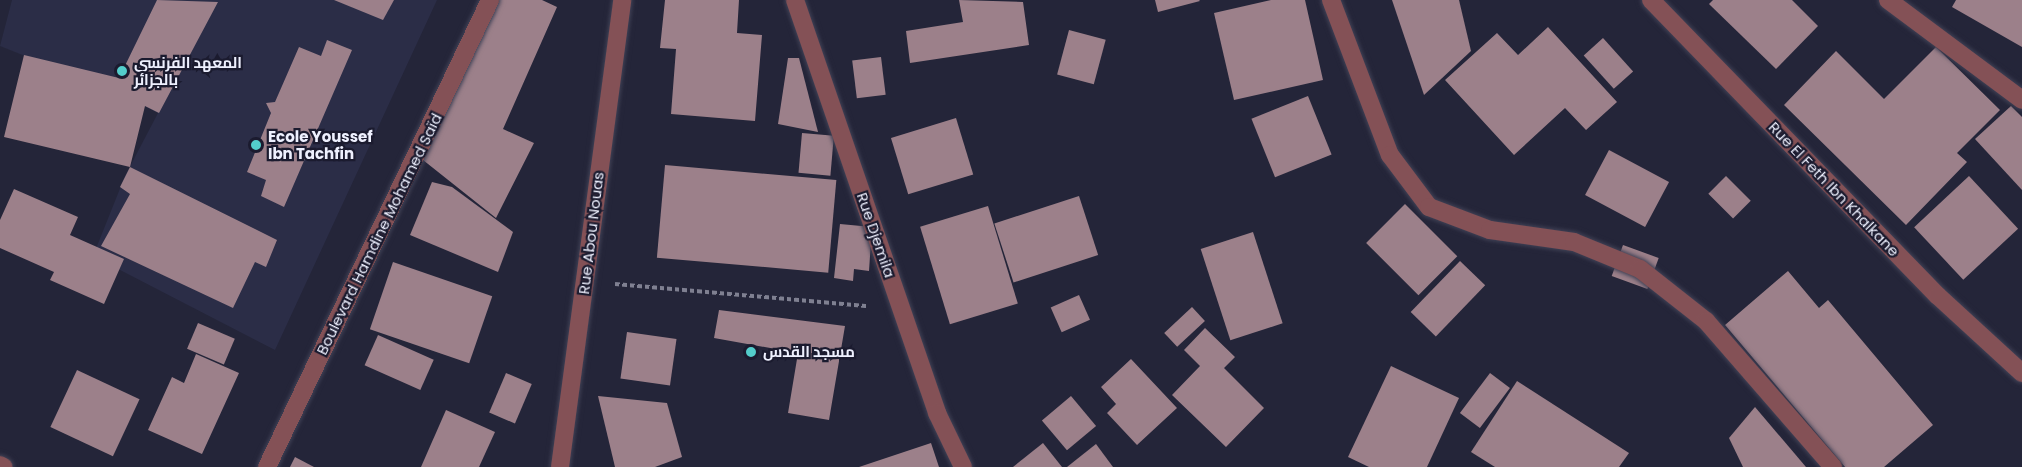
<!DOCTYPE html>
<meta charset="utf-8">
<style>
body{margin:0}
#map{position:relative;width:2022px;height:467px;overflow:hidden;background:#242539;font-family:Poppins,Cairo,sans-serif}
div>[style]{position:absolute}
.built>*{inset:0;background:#2b2d47}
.building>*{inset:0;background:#9c808a;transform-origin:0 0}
.path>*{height:4px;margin-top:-2px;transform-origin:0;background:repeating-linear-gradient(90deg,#7f8091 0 4.5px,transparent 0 7.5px)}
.roads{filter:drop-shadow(0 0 2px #404155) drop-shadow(0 0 2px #404155)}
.minor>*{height:18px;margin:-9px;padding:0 9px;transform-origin:9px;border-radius:9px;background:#845156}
.dots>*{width:16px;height:16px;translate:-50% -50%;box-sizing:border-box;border:3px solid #1b1b2f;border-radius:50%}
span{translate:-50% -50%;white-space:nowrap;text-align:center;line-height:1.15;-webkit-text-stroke:4.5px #1b1b2f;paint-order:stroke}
.poi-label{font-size:15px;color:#eef0fe;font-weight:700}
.left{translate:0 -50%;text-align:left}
.street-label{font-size:15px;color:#eef0fe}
</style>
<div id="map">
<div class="built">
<div style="clip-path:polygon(12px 0,437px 0,275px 350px,93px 256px,125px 176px,158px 113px,125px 96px,0 46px)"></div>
</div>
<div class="building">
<div style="clip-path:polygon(157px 0,218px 2px,159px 113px,145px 106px,130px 167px,4px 137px,24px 55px,119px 78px)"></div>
<div style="clip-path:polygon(334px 0,394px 0,383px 20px)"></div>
<div style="clip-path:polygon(494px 0,542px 0,557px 7px,503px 129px,534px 143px,496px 218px,423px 160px)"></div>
<div style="clip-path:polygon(665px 0,739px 0,737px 33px,762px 35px,755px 121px,671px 114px,676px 49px,660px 48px)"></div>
<div style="clip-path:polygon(959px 0,1023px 2px,1029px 45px,910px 63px,906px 31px,963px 22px)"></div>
<div style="clip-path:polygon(1155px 0,1199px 0,1200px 1px,1158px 12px)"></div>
<div style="clip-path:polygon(1271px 0,1305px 0,1323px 80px,1234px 100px,1214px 13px)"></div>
<div style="clip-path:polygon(1392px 0,1459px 0,1471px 51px,1424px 95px)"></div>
<div style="clip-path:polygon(1713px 0,1792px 0,1818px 26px,1776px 69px,1709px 4px)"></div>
<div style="clip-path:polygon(1956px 0,2022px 0,2022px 47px,1952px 7px)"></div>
<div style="clip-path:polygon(1548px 27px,1617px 102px,1586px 130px,1565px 108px,1514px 155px,1445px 80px,1497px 33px,1518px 55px)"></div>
<div style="left:1069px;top:30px;width:38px;height:46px;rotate:15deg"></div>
<div style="left:1603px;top:38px;width:45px;height:26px;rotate:48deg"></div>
<div style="clip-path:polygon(327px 40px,352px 50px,284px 207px,261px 196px,266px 180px,247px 172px,271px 113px,266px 103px,275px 102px,299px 47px,321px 56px)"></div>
<div style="clip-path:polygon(1936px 47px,2000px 110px,1957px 153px,1967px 162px,1906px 225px,1784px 105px,1836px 51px,1884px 99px)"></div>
<div style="left:881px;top:57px;width:38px;height:29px;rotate:83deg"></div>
<div style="clip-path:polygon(788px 58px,799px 58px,818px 132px,778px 124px)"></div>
<div style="left:1308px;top:96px;width:63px;height:61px;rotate:68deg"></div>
<div style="clip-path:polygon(2011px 106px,2022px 117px,2022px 190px,1975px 139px)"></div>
<div style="left:956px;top:118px;width:59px;height:68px;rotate:73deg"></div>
<div style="left:802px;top:133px;width:32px;height:40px;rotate:5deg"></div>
<div style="left:1609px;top:150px;width:68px;height:51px;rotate:28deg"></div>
<div style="left:665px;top:165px;width:172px;height:93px;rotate:5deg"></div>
<div style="clip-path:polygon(130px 167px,277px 240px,266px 267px,255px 262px,233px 308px,101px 246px,130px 194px,120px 187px)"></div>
<div style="left:1726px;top:176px;width:35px;height:25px;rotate:45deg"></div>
<div style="left:1969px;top:176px;width:72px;height:75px;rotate:47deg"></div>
<div style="clip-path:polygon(432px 182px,452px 187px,513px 232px,498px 272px,410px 235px)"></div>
<div style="clip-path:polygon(14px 189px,78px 217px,70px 235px,124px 259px,104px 304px,50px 280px,54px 272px,0 248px,0 220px)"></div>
<div style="left:1079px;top:196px;width:62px;height:89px;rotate:72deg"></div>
<div style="left:1405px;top:204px;width:74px;height:55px;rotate:45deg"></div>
<div style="left:988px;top:206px;width:102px;height:71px;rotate:73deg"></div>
<div style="clip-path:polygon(840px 224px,872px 227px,869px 271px,854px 269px,853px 281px,834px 278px)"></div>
<div style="left:1253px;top:232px;width:96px;height:55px;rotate:72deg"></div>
<div style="left:1623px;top:245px;width:38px;height:33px;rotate:20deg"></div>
<div style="left:1460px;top:261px;width:35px;height:71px;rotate:44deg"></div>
<div style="left:393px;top:262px;width:105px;height:71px;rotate:19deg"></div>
<div style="clip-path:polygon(1788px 271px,1819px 308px,1828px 300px,1933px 425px,1884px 467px,1845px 467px,1725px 325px)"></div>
<div style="left:1079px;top:295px;width:27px;height:31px;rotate:66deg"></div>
<div style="left:1192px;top:307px;width:19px;height:38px;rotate:47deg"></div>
<div style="clip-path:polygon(719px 310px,845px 326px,829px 420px,788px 413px,798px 353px,714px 338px)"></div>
<div style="left:198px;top:323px;width:40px;height:28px;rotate:23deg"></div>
<div style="clip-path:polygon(1205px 328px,1235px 357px,1224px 368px,1264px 408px,1226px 447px,1172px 395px,1200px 366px,1184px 350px)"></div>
<div style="left:627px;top:332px;width:50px;height:47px;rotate:8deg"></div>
<div style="left:378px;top:335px;width:61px;height:33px;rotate:24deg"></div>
<div style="clip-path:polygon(196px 354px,239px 373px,202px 454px,148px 430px,172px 377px,184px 383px)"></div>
<div style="clip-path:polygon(1131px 359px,1177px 408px,1137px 445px,1107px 413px,1116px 404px,1101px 387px)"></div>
<div style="clip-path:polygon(1391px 366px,1459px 398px,1427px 467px,1369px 467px,1348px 457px)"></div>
<div style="left:77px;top:370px;width:69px;height:63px;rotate:25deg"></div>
<div style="left:506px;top:373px;width:28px;height:43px;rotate:23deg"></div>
<div style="left:1490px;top:373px;width:25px;height:50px;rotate:37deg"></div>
<div style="clip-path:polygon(1517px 381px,1629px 453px,1619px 467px,1495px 467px,1471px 452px)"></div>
<div style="clip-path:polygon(598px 396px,667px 403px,682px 457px,655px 467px,615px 467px)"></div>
<div style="left:1071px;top:396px;width:39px;height:38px;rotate:50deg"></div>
<div style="clip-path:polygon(1755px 407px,1806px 467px,1743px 467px,1729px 438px)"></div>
<div style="clip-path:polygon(446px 410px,495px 432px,479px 467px,421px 467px)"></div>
<div style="clip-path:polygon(931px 443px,939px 467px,859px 467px)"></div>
<div style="clip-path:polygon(1043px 443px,1062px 467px,1013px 467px)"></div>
<div style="clip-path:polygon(1096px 444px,1113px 467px,1067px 467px)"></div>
<div style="clip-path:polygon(295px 457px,314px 467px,290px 467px)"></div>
</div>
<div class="path">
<div style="left:615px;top:284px;width:254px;rotate:5deg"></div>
</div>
<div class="roads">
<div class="minor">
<div style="left:795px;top:0;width:437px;rotate:71deg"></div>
<div style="left:937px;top:413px;width:60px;rotate:64.3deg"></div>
<div style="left:1331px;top:0;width:166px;rotate:69.2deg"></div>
<div style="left:1390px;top:155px;width:65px;rotate:53.1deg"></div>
<div style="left:1429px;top:207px;width:65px;rotate:20.7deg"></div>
<div style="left:1490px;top:230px;width:85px;rotate:8.1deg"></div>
<div style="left:1574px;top:242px;width:71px;rotate:22.2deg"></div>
<div style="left:1640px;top:269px;width:84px;rotate:38.2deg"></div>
<div style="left:1706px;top:321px;width:194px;rotate:49deg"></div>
<div style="left:1651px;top:0;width:412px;rotate:45.9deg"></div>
<div style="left:1938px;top:296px;width:114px;rotate:42.5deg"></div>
<div style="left:1888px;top:0;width:167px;rotate:36.7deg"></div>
<div style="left:0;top:465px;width:4px;rotate:27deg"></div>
<div style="left:267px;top:467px;width:518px;rotate:-64.47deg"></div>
<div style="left:560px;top:467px;width:471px;rotate:-82.4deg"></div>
</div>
</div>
<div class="dots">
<div style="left:122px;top:71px;background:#53cdcb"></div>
<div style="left:256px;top:145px;background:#53cdcb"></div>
<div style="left:751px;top:352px;background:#53cdcb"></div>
</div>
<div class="poi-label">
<span class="left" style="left:134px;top:71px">المعهد الفرنسي<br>بالجزائر</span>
<span class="left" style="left:268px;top:145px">Ecole Youssef<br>Ibn Tachfin</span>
<span class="left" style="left:763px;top:352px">مسجد القدس</span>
</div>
<div class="street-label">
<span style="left:1834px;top:189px;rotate:46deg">Rue El Feth Ibn Khalkane</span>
<span style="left:591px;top:233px;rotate:-83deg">Rue Abou Nouas</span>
<span style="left:379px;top:234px;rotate:-64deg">Boulevard Hamdine Mohamed Saïd</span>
<span style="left:876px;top:235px;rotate:71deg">Rue Djemila</span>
</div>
</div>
